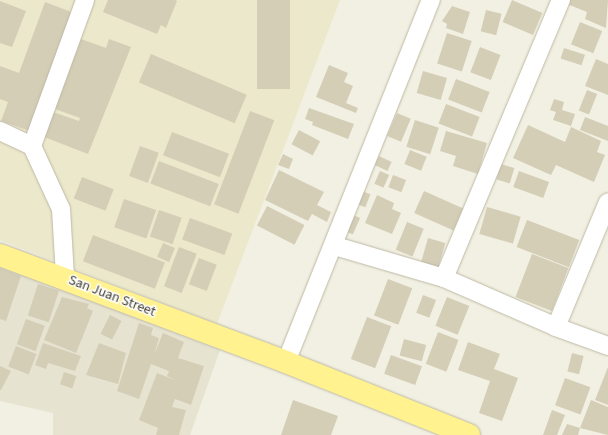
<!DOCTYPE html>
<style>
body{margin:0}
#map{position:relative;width:608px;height:435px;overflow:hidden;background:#f2f0e2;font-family:"Source Sans 3",sans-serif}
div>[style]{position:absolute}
.residential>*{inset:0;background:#e6e3d0}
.education>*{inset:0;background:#ece8cb}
.building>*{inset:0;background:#d4ceb7;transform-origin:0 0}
.roads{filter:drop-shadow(0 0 1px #beb9a5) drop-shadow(0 0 1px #beb9a5)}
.minor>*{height:18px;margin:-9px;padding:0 9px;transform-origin:9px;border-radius:9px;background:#fff}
.major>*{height:22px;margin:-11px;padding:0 11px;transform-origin:11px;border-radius:11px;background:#fff28f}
span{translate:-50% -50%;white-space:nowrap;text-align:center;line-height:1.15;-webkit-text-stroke:3px #fff;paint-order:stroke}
.street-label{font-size:14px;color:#444033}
</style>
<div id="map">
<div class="residential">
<div style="clip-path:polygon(0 266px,220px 350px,190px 435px,53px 435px,53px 413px,0 401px)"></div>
</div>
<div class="education">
<div style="clip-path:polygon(0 0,340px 0,217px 324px,0 240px)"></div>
</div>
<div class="building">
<div style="clip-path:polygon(108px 0,175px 0,177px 1px,166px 28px,161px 25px,157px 34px,103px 12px)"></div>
<div style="left:257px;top:0;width:33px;height:89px"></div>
<div style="left:512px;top:0;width:33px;height:24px;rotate:23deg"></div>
<div style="clip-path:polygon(569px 0,608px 0,606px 28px,585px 19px,587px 12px,567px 4px)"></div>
<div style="clip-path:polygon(0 1px,26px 11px,12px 47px,0 43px)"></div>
<div style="clip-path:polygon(45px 2px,74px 13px,30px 131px,1px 121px,8px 102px,0 99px,0 66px,19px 73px)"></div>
<div style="clip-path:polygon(452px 6px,470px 12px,463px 34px,446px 28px,447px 24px,442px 21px)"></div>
<div style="left:486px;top:10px;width:16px;height:22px;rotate:14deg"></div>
<div style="left:580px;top:22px;width:24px;height:24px;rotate:22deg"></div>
<div style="left:447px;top:33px;width:26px;height:32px;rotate:18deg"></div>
<div style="clip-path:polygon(81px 39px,106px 48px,109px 39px,131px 47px,88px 154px,44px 137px,53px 112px,79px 121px,80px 118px,55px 109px)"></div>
<div style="left:480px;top:47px;width:22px;height:27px;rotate:21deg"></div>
<div style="left:564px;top:48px;width:22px;height:11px;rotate:18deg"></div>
<div style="left:151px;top:54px;width:104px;height:31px;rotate:23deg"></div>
<div style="clip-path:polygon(596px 59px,608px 64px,608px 95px,585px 86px)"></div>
<div style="clip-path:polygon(329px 65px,348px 73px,344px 82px,353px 86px,346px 103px,358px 108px,356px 113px,316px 97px)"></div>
<div style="left:423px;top:71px;width:25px;height:23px;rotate:16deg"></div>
<div style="left:456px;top:79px;width:36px;height:22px;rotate:21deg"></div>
<div style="left:587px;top:90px;width:11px;height:22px;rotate:22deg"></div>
<div style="clip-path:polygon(554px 99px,564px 102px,562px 110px,575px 114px,571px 126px,553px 120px,556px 112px,550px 110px)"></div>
<div style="left:446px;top:104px;width:36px;height:21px;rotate:21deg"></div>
<div style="clip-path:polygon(309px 108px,354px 124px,348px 139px,312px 125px,313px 122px,305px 119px)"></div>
<div style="left:250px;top:111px;width:26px;height:100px;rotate:21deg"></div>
<div style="left:397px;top:113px;width:15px;height:25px;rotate:23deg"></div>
<div style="clip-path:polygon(585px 117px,608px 126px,608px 141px,580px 130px)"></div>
<div style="left:415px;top:120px;width:25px;height:28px;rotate:18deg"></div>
<div style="clip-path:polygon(528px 125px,565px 142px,571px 127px,601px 141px,597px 152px,605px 155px,594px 182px,556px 165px,551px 175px,513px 158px)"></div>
<div style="left:299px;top:130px;width:24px;height:16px;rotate:28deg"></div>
<div style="clip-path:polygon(446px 131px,487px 143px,478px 174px,453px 166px,456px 156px,440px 151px)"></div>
<div style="left:172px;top:132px;width:61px;height:25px;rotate:21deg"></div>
<div style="left:140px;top:146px;width:20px;height:32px;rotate:20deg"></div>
<div style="left:410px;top:150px;width:18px;height:15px;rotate:22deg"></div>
<div style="clip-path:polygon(283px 154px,293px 159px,289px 169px,278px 165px)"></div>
<div style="left:379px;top:156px;width:14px;height:10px;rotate:25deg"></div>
<div style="left:159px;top:161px;width:64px;height:24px;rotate:21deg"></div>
<div style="left:501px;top:164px;width:14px;height:16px;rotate:17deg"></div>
<div style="clip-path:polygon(279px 170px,324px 192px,317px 205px,331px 212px,327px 222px,312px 214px,308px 221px,265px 200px)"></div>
<div style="left:380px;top:171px;width:10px;height:14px;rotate:24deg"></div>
<div style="left:519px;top:171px;width:32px;height:17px;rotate:20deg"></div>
<div style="left:393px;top:175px;width:14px;height:13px;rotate:21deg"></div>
<div style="left:82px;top:177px;width:34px;height:23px;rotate:21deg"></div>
<div style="left:362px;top:191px;width:9px;height:14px;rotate:21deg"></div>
<div style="left:424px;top:191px;width:43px;height:24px;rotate:24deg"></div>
<div style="clip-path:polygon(377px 195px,394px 203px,392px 209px,401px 213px,392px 234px,365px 223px)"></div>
<div style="left:124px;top:199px;width:34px;height:30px;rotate:19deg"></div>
<div style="left:267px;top:206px;width:42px;height:22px;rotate:27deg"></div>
<div style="left:487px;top:207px;width:35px;height:28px;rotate:16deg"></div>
<div style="left:159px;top:210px;width:24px;height:28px;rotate:19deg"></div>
<div style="left:351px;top:214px;width:10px;height:18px;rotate:24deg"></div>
<div style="left:190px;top:218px;width:45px;height:23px;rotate:20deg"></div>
<div style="left:527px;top:220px;width:56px;height:29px;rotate:21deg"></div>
<div style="left:407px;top:222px;width:18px;height:30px;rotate:22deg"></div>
<div style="left:93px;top:235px;width:77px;height:28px;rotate:21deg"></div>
<div style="left:428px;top:238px;width:18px;height:25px;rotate:16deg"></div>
<div style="left:163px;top:243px;width:13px;height:15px;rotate:23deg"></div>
<div style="left:179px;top:247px;width:19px;height:42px;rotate:21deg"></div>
<div style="left:532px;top:254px;width:39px;height:46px;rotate:21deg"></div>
<div style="left:199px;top:258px;width:19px;height:28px;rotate:21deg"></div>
<div style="clip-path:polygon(0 268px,21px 276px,6px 321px,0 319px)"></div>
<div style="left:388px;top:279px;width:26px;height:39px;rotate:21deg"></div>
<div style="left:38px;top:284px;width:22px;height:33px;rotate:18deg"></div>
<div style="left:423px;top:295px;width:14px;height:19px;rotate:21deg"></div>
<div style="clip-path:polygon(62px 297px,89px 304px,87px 308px,93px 311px,76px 353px,44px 340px)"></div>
<div style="left:447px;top:297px;width:24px;height:31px;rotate:22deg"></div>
<div style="left:110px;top:315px;width:13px;height:21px;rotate:27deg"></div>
<div style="left:367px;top:317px;width:26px;height:45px;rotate:21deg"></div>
<div style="left:26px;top:319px;width:20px;height:27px;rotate:20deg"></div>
<div style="clip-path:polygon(139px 323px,153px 328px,151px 335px,159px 338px,154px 355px,163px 333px,184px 342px,178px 358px,204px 366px,191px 405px,175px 399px,172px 407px,186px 410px,179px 435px,156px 435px,158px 428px,139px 420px,157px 373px,177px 381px,167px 376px,169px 371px,151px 364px,139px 399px,117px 391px)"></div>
<div style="left:438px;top:332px;width:22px;height:34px;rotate:21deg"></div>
<div style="left:404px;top:339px;width:23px;height:17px;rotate:15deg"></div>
<div style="clip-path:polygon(468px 342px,500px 354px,494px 369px,518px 378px,502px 421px,479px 413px,490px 381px,458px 370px)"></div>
<div style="clip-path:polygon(43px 343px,81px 356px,75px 371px,48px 363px,46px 369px,35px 365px)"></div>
<div style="clip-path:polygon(99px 343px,126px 353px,118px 384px,86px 375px)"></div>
<div style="left:16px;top:346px;width:22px;height:22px;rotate:21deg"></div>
<div style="left:572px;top:353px;width:12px;height:19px;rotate:14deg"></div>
<div style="left:391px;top:355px;width:33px;height:20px;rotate:20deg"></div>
<div style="clip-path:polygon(0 366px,11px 371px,1px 390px,0 390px)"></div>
<div style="clip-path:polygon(608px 367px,608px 405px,595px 400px)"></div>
<div style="left:64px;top:372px;width:13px;height:13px;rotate:18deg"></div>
<div style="left:565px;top:378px;width:27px;height:29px;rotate:20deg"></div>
<div style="clip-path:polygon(293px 400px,338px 416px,331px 435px,281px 435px)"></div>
<div style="clip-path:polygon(591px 400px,608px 407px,608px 435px,580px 428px)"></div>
<div style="clip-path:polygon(552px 410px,565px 415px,557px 435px,543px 435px)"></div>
<div style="clip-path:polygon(567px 424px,580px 428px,578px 435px,562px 435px)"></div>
</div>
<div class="roads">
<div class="minor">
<div style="left:0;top:131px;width:35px;rotate:25deg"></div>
<div style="left:32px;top:146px;width:69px;rotate:65.3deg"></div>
<div style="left:61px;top:209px;width:68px;rotate:86.6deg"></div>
<div style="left:32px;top:146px;width:155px;rotate:-70deg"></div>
<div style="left:335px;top:246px;width:114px;rotate:16.4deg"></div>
<div style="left:444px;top:278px;width:122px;rotate:23.6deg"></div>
<div style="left:556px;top:327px;width:55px;rotate:20.1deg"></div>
<div style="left:444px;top:278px;width:302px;rotate:-67.2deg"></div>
<div style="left:556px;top:327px;width:135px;rotate:-67.4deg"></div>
<div style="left:286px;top:362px;width:390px;rotate:-68.2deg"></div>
</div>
<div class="major">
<div style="left:0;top:255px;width:305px;rotate:20.5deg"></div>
<div style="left:286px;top:362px;width:197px;rotate:21.7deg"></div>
</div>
</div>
<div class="street-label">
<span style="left:112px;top:296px;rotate:21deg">San Juan Street</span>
</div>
</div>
